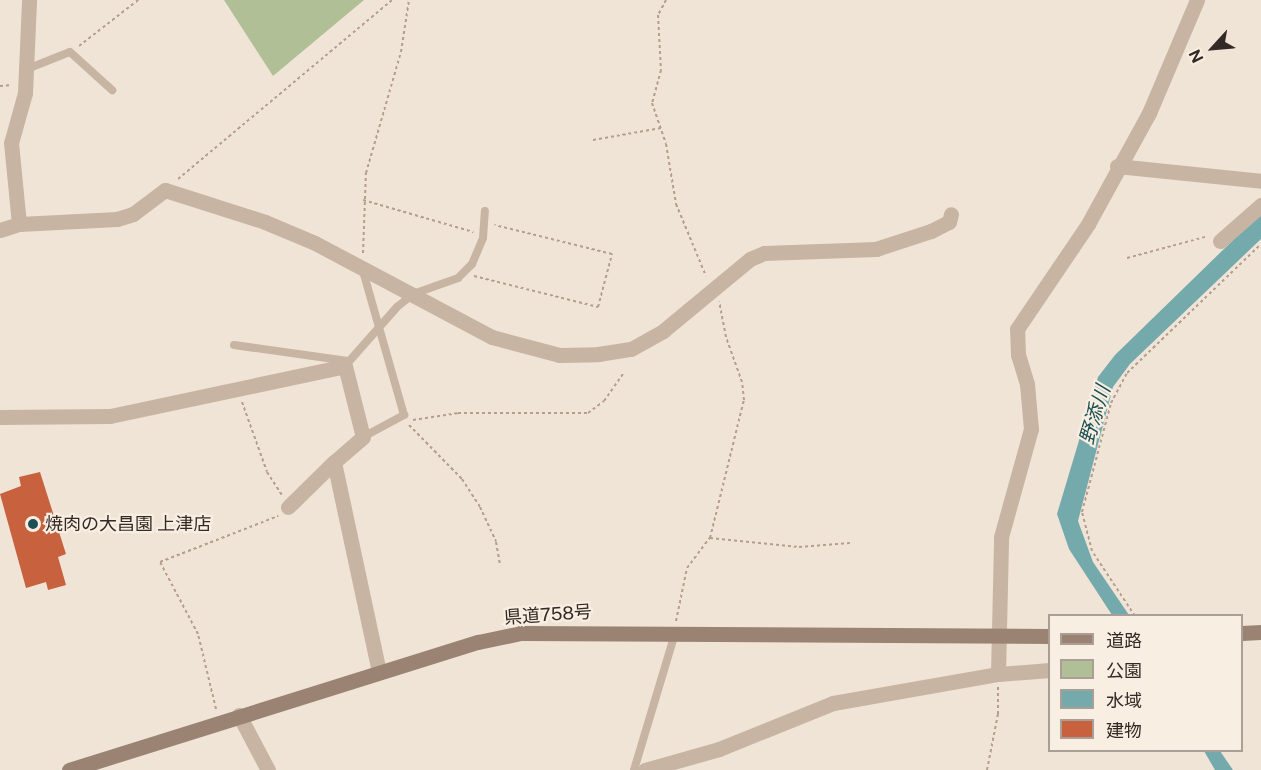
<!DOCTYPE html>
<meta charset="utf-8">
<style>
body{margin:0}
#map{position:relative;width:1261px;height:770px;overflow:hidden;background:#f0e4d6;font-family:"Public Sans","Noto Sans JP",sans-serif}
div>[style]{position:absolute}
.green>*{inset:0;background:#b1bf97}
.water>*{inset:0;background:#75aaad}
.building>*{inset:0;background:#c7613e}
.path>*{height:2px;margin-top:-1px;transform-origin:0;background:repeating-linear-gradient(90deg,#b49e8d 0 3px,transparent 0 6px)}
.lane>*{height:8px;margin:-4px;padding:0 4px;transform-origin:4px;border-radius:4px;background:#c8b4a2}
.street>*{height:15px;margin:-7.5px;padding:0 7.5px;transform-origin:7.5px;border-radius:7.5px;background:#c8b4a2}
.secondary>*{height:15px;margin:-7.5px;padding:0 7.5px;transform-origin:7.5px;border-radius:7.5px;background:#9b8374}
.dots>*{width:16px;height:16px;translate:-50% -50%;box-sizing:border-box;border:3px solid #f9eee2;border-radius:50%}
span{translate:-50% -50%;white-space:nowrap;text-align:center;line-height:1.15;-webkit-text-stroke:4.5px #f9eee2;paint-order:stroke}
.poi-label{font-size:18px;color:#332925}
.left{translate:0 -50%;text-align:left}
.street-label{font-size:18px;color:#332925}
.water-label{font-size:20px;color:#1b5054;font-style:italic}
.legend{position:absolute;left:1048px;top:614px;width:195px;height:138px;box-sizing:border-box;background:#f9eee2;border:2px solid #aa9f96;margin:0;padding:8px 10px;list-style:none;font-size:18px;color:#332925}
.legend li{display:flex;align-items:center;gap:12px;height:30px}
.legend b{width:30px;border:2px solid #aa9f96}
.north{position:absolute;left:1183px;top:18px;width:60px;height:60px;-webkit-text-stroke:4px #f9eee2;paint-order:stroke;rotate:244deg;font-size:16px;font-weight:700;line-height:24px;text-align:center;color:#332925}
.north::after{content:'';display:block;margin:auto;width:21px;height:27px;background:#332925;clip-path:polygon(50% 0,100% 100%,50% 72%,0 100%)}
</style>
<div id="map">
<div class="green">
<div style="clip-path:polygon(224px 0,364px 0,273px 76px)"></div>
</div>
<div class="water">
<div style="clip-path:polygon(1261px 213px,1261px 239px,1130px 364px,1113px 387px,1078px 521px,1093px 562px,1129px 615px,1112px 615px,1069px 549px,1057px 514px,1098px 377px,1115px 355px)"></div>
<div style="clip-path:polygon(1204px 751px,1220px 751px,1233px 770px,1215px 770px)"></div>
</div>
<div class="building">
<div style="clip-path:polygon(40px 472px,66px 554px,58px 557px,66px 585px,48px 590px,46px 582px,26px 588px,0 494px,21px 486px,19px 477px)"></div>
</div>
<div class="path">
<div style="left:666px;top:0;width:17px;rotate:118deg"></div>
<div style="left:658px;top:15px;width:55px;rotate:86.9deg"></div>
<div style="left:661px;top:70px;width:34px;rotate:105deg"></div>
<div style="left:652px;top:103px;width:43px;rotate:71.1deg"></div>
<div style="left:666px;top:144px;width:61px;rotate:80.5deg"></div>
<div style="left:676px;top:204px;width:78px;rotate:67.4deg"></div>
<div style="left:79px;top:46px;width:75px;rotate:-37.9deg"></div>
<div style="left:0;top:86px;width:12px;rotate:-5deg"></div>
<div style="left:593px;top:140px;width:69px;rotate:-10deg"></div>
<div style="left:178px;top:179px;width:279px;rotate:-39.9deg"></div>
<div style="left:363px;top:200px;width:115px;rotate:16.2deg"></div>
<div style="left:363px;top:253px;width:80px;rotate:-87.9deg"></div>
<div style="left:366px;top:173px;width:126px;rotate:-73.9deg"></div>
<div style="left:401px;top:52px;width:53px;rotate:-81.3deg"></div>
<div style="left:1127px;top:258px;width:81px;rotate:-15.1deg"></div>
<div style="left:474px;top:276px;width:128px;rotate:14deg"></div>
<div style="left:598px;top:307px;width:55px;rotate:-75.2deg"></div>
<div style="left:612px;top:254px;width:121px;rotate:-166.1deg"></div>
<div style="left:242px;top:402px;width:74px;rotate:70.3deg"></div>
<div style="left:267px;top:472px;width:27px;rotate:57deg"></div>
<div style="left:413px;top:420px;width:46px;rotate:-8.8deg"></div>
<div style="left:458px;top:413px;width:130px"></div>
<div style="left:588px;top:413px;width:20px;rotate:-37deg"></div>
<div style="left:604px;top:401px;width:33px;rotate:-55deg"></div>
<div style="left:409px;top:425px;width:76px;rotate:45.5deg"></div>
<div style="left:462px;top:479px;width:33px;rotate:57deg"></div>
<div style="left:480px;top:507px;width:38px;rotate:65deg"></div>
<div style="left:496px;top:542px;width:23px;rotate:80deg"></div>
<div style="left:710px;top:538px;width:89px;rotate:5.8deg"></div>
<div style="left:799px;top:547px;width:51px;rotate:-4.5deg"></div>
<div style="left:1135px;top:616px;width:78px;rotate:-123.5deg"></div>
<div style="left:1092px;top:551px;width:40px;rotate:-104.4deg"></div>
<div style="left:1082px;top:512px;width:113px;rotate:-75.1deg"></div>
<div style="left:1111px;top:403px;width:34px;rotate:-62deg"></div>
<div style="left:1127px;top:373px;width:186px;rotate:-43.9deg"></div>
<div style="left:676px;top:621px;width:54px;rotate:-78.3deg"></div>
<div style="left:687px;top:568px;width:38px;rotate:-53deg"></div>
<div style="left:710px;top:538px;width:142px;rotate:-76.2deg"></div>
<div style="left:744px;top:400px;width:18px;rotate:-96deg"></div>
<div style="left:742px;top:382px;width:48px;rotate:-109.6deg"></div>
<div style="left:726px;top:337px;width:36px;rotate:-101deg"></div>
<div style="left:216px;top:709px;width:77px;rotate:-103.5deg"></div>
<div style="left:198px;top:634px;width:81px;rotate:-117.8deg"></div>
<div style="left:160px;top:562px;width:127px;rotate:-21.3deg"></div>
<div style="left:987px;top:770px;width:57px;rotate:-78.9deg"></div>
<div style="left:998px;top:714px;width:27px;rotate:-90deg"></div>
</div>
<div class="lane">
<div style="left:27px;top:69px;width:46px;rotate:-21.6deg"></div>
<div style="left:70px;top:52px;width:57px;rotate:42.1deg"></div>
<div style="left:234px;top:345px;width:115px;rotate:8deg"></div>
<div style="left:345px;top:366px;width:79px;rotate:-48.6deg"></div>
<div style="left:397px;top:307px;width:21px;rotate:-39deg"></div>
<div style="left:413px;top:294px;width:48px;rotate:-19.6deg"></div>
<div style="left:458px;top:278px;width:20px;rotate:-45deg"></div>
<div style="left:472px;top:264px;width:28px;rotate:-67deg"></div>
<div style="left:483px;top:238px;width:27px;rotate:-86deg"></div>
<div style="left:363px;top:437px;width:47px;rotate:-28.2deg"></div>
<div style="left:404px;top:415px;width:150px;rotate:-105.9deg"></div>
<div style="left:634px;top:770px;width:143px;rotate:-73.3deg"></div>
</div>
<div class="street">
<div style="left:1117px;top:166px;width:145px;rotate:5.9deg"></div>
<div style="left:19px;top:224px;width:81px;rotate:-95.6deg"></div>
<div style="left:11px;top:143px;width:52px;rotate:-74.4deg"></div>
<div style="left:25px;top:93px;width:93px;rotate:-87.5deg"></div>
<div style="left:0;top:230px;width:20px;rotate:-18deg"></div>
<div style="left:19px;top:224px;width:98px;rotate:-2.9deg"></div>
<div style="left:117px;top:219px;width:17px;rotate:-17deg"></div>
<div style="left:133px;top:214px;width:40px;rotate:-37deg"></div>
<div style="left:165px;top:190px;width:105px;rotate:17.7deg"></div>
<div style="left:265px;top:222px;width:54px;rotate:22.8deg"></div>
<div style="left:315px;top:243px;width:200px;rotate:28deg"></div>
<div style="left:492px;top:337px;width:69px;rotate:15deg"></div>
<div style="left:559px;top:355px;width:39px;rotate:-1deg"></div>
<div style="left:598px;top:354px;width:33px;rotate:-9deg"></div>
<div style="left:631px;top:349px;width:37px;rotate:-29deg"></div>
<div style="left:663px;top:331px;width:113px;rotate:-39.6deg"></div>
<div style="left:750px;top:259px;width:15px;rotate:-23deg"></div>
<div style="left:764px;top:253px;width:112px;rotate:-2deg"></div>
<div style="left:876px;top:249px;width:58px;rotate:-18.1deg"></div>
<div style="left:931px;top:231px;width:20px;rotate:-27deg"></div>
<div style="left:949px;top:222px;width:8px;rotate:-76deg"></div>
<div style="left:1220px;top:241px;width:55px;rotate:-41.3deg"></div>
<div style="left:0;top:417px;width:110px;rotate:-0.5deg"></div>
<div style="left:110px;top:416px;width:240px;rotate:-12deg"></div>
<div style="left:345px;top:366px;width:73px;rotate:75.8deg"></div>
<div style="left:363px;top:437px;width:38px;rotate:139deg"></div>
<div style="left:334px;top:462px;width:215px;rotate:77.9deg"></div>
<div style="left:288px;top:507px;width:64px;rotate:-44.4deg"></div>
<div style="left:998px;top:674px;width:137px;rotate:-88.7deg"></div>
<div style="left:1001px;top:537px;width:112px;rotate:-74.5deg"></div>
<div style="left:1031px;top:429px;width:45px;rotate:-95.1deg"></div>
<div style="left:1027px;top:384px;width:30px;rotate:-107deg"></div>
<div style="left:1018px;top:355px;width:26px;rotate:-92deg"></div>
<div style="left:1017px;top:329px;width:127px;rotate:-55.9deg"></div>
<div style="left:1088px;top:224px;width:127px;rotate:-61.2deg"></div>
<div style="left:1149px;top:113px;width:123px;rotate:-67deg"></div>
<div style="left:239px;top:715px;width:62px;rotate:62.2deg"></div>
<div style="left:645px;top:770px;width:77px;rotate:-15.8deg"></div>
<div style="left:719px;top:749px;width:123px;rotate:-22deg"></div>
<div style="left:833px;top:703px;width:168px;rotate:-10deg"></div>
<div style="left:998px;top:674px;width:52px;rotate:-4.4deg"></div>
</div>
<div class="secondary">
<div style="left:1242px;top:633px;width:19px;rotate:-3deg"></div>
<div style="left:69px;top:770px;width:429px;rotate:-17.4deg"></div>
<div style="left:478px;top:642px;width:44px;rotate:-11.8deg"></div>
<div style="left:521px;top:633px;width:529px;rotate:0.32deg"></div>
</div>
<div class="dots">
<div style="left:33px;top:524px;background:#1b5054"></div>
</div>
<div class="poi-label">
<span class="left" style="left:45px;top:524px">焼肉の大昌園 上津店</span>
</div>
<div class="street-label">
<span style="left:548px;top:615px;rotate:-4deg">県道758号</span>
</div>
<div class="water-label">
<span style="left:1095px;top:415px;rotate:-73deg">野添川</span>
</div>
<ul class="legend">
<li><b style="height:8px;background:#9b8374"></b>道路</li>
<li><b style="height:16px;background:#b1bf97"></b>公園</li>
<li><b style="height:16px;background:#75aaad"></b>水域</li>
<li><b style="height:16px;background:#c7613e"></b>建物</li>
</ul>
<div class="north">N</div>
</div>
